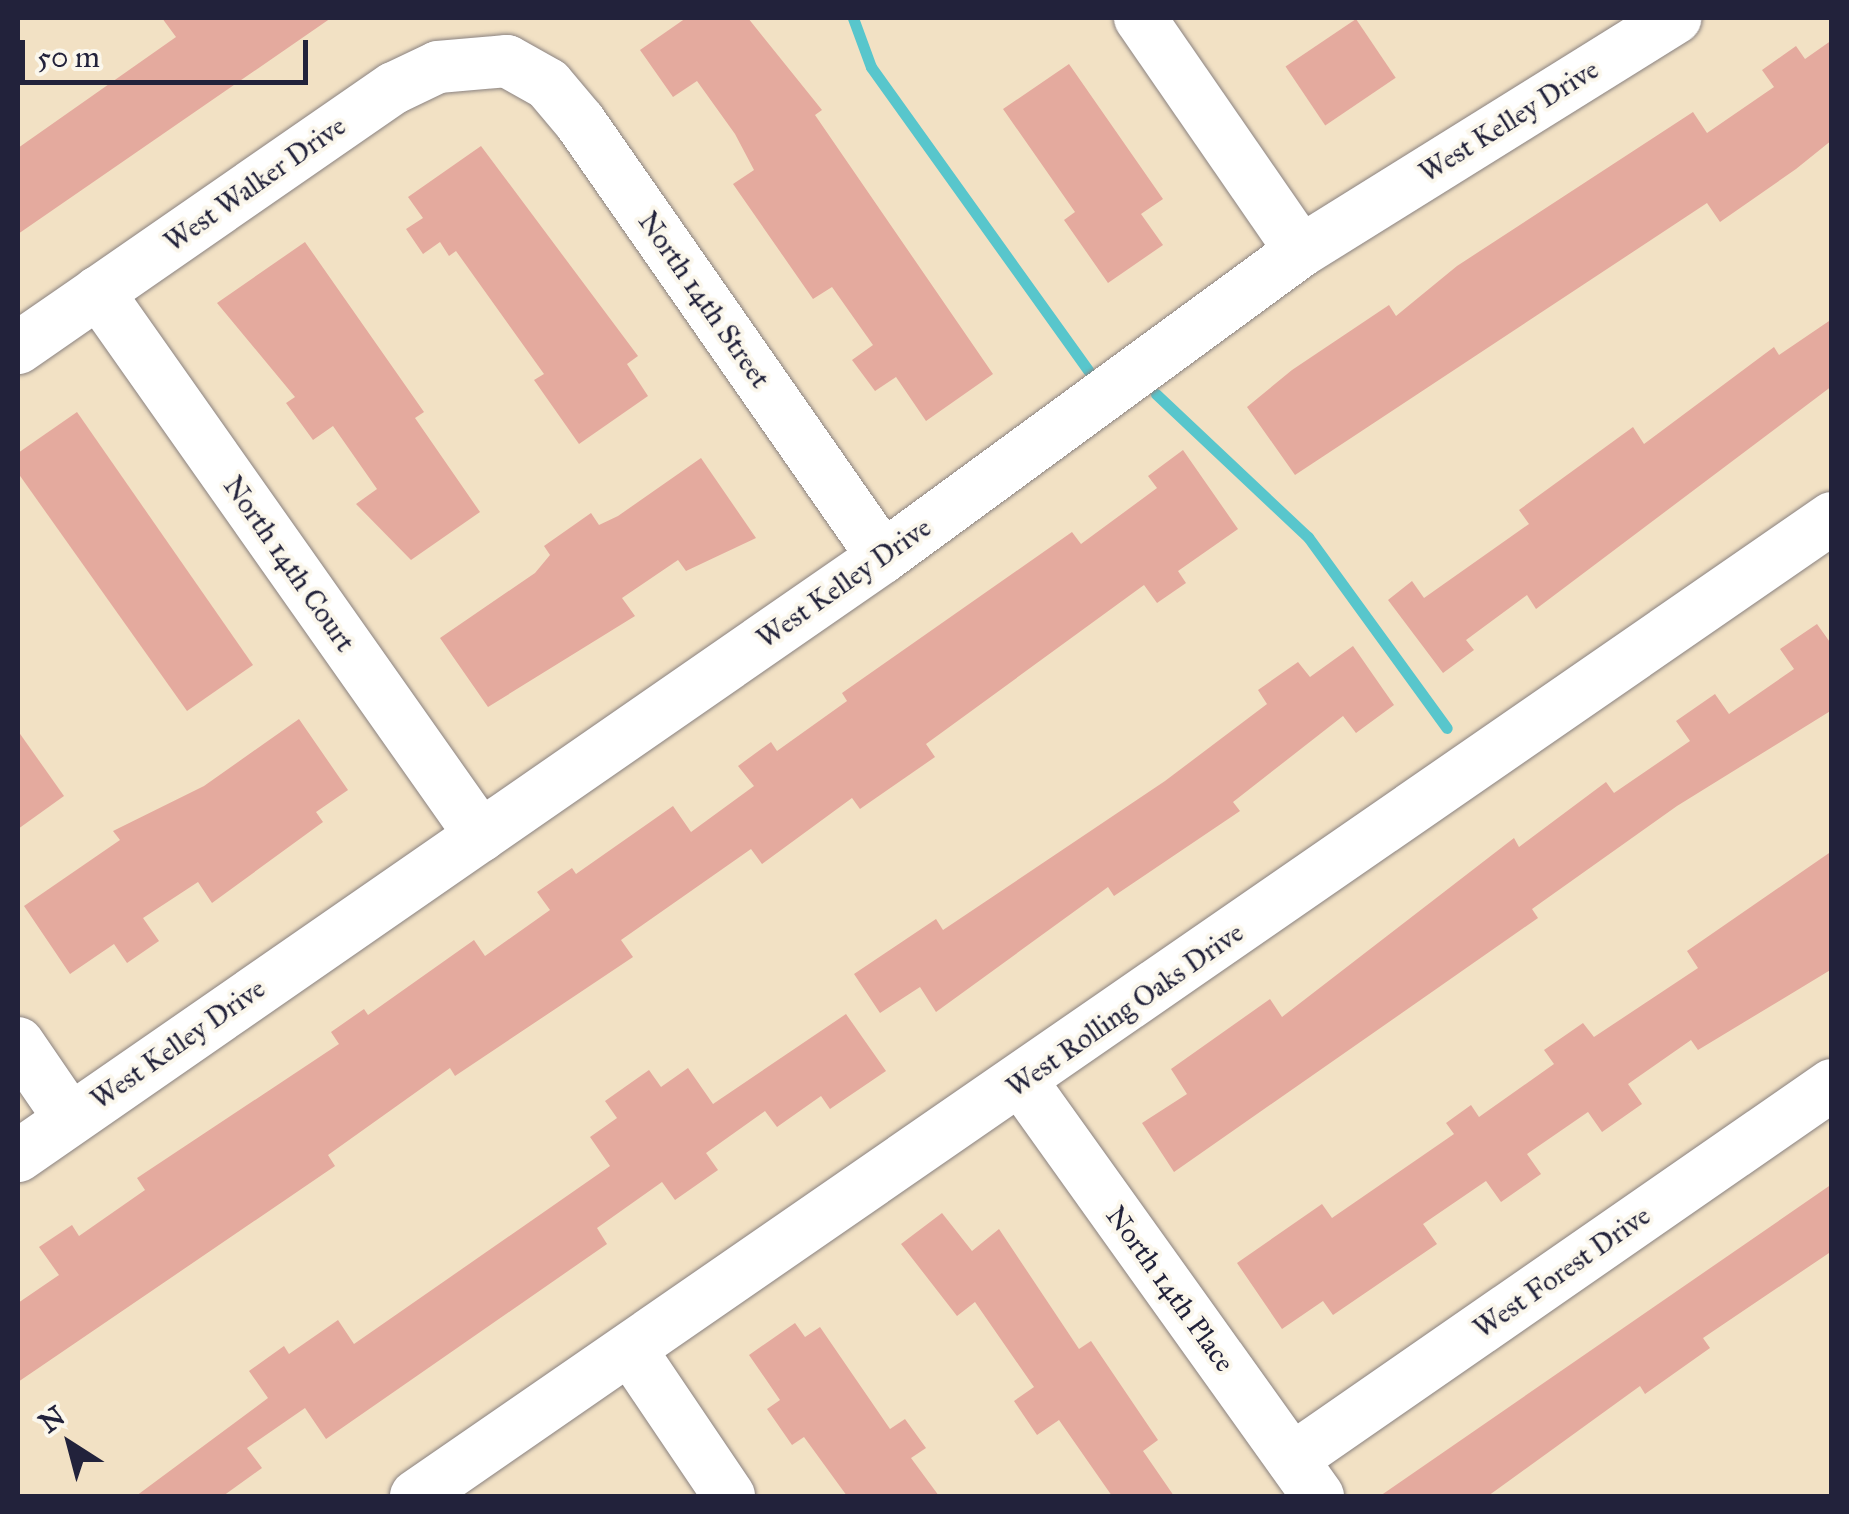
<!DOCTYPE html>
<style>
body{margin:0}
#map{position:relative;width:1849px;height:1514px;overflow:hidden;background:#f2e1c4;font-family:"IM FELL Great Primer",serif}
div>[style]{position:absolute}
.stream>*{height:11px;margin:-5.5px;padding:0 5.5px;transform-origin:5.5px;border-radius:5.5px;background:#58c6cc}
.building>*{inset:0;background:#e4aa9e;transform-origin:0 0}
.roads{filter:drop-shadow(0 0 2px #8a8280) drop-shadow(0 0 2px #8a8280)}
.minor>*{height:52px;margin:-26px;padding:0 26px;transform-origin:26px;border-radius:26px;background:#fff}
span{translate:-50% -50%;white-space:nowrap;text-align:center;line-height:1.15;-webkit-text-stroke:8px #fbf7ec;paint-order:stroke}
.street-label{font-size:28px;color:#22223b}
.frame{position:absolute;inset:0;border:20px solid #22223b;pointer-events:none}
.north{position:absolute;left:20px;top:1394px;width:100px;height:100px;-webkit-text-stroke:8px #fbf7ec;paint-order:stroke;rotate:324deg;font-size:28px;font-weight:700;line-height:40px;text-align:center;color:#22223b}
.north::after{content:'';display:block;margin:auto;width:35px;height:45px;background:#22223b;clip-path:polygon(50% 0,100% 100%,50% 72%,0 100%)}
.scale{position:absolute;left:20px;top:40px;width:288px;height:45px;box-sizing:border-box;border:5px solid #22223b;border-top:0;padding-left:12px;font-size:30px;line-height:35px;white-space:nowrap;color:#22223b;-webkit-text-stroke:8px #fbf7ec;paint-order:stroke}
</style>
<div id="map">
<div class="stream">
<div style="left:853px;top:18px;width:52px;rotate:69.8deg"></div>
<div style="left:871px;top:67px;width:373px;rotate:54.4deg"></div>
<div style="left:1156px;top:394px;width:209px;rotate:43.3deg"></div>
<div style="left:1308px;top:537px;width:236px;rotate:54deg"></div>
</div>
<div class="building">
<div style="clip-path:polygon(162px 18px,331px 18px,18px 234px,18px 148px,176px 37px)"></div>
<div style="clip-path:polygon(686px 18px,748px 18px,822px 110px,815px 115px,993px 374px,926px 421px,896px 377px,875px 391px,852px 360px,873px 345px,832px 287px,813px 299px,733px 184px,754px 170px,735px 134px,697px 81px,673px 97px,640px 50px)"></div>
<div style="left:1356px;top:19px;width:71px;height:85px;rotate:56deg"></div>
<div style="clip-path:polygon(1832px 40px,1832px 140px,1796px 169px,1720px 222px,1707px 203px,1295px 475px,1247px 407px,1292px 370px,1389px 305px,1396px 316px,1457px 266px,1693px 112px,1707px 133px,1774px 87px,1762px 70px,1796px 46px,1805px 59px)"></div>
<div style="clip-path:polygon(1069px 64px,1163px 199px,1141px 214px,1163px 245px,1108px 283px,1064px 220px,1075px 212px,1003px 109px)"></div>
<div style="clip-path:polygon(481px 146px,638px 356px,627px 364px,648px 396px,579px 444px,534px 380px,544px 374px,456px 251px,449px 256px,440px 242px,423px 254px,406px 229px,423px 218px,408px 197px)"></div>
<div style="clip-path:polygon(305px 242px,424px 412px,415px 418px,480px 512px,411px 560px,356px 504px,377px 489px,333px 426px,313px 440px,286px 403px,295px 397px,217px 303px)"></div>
<div style="clip-path:polygon(1832px 319px,1832px 386px,1536px 609px,1527px 595px,1466px 640px,1474px 650px,1443px 673px,1388px 600px,1412px 581px,1424px 598px,1529px 524px,1519px 510px,1633px 427px,1644px 444px,1774px 347px,1779px 355px)"></div>
<div style="clip-path:polygon(77px 412px,253px 665px,187px 711px,18px 473px,18px 453px)"></div>
<div style="clip-path:polygon(1183px 450px,1238px 529px,1178px 571px,1186px 583px,1157px 603px,1144px 585px,926px 744px,935px 757px,860px 809px,852px 798px,762px 864px,751px 849px,621px 940px,633px 957px,455px 1076px,450px 1068px,328px 1155px,335px 1166px,18px 1382px,18px 1303px,59px 1275px,39px 1247px,72px 1225px,79px 1236px,145px 1190px,137px 1178px,339px 1044px,331px 1032px,364px 1009px,368px 1015px,474px 940px,485px 956px,550px 910px,537px 892px,572px 868px,576px 874px,673px 806px,691px 832px,754px 786px,738px 766px,771px 742px,777px 751px,847px 701px,842px 693px,1072px 532px,1081px 544px,1157px 488px,1148px 476px)"></div>
<div style="clip-path:polygon(701px 458px,756px 538px,686px 571px,678px 560px,622px 598px,635px 616px,488px 707px,440px 638px,535px 573px,550px 555px,544px 546px,591px 513px,599px 525px,618px 516px)"></div>
<div style="clip-path:polygon(1817px 624px,1832px 645px,1832px 710px,1677px 806px,1532px 909px,1538px 918px,1174px 1172px,1142px 1123px,1187px 1094px,1171px 1069px,1270px 999px,1282px 1017px,1514px 838px,1519px 847px,1606px 782px,1614px 793px,1690px 741px,1676px 721px,1715px 694px,1729px 714px,1794px 669px,1780px 649px)"></div>
<div style="clip-path:polygon(1353px 646px,1394px 705px,1356px 733px,1343px 716px,1233px 802px,1240px 811px,1114px 896px,1108px 887px,936px 1012px,920px 987px,880px 1013px,854px 974px,936px 919px,943px 930px,1165px 781px,1267px 704px,1258px 690px,1298px 662px,1310px 677px)"></div>
<div style="clip-path:polygon(299px 719px,348px 790px,316px 812px,323px 822px,212px 903px,198px 882px,143px 918px,159px 941px,127px 963px,114px 944px,70px 974px,24px 906px,120px 840px,113px 831px,204px 786px)"></div>
<div style="clip-path:polygon(18px 731px,64px 796px,18px 829px)"></div>
<div style="clip-path:polygon(1832px 851px,1832px 969px,1698px 1050px,1691px 1040px,1628px 1084px,1642px 1104px,1602px 1132px,1588px 1112px,1527px 1154px,1541px 1174px,1501px 1202px,1486px 1181px,1423px 1224px,1437px 1244px,1333px 1315px,1323px 1301px,1282px 1329px,1237px 1263px,1322px 1204px,1332px 1218px,1454px 1134px,1446px 1123px,1471px 1105px,1479px 1117px,1554px 1064px,1544px 1050px,1583px 1023px,1594px 1037px,1698px 968px,1687px 951px)"></div>
<div style="clip-path:polygon(846px 1014px,886px 1071px,830px 1109px,821px 1096px,777px 1127px,765px 1111px,706px 1153px,718px 1170px,675px 1200px,662px 1182px,597px 1228px,607px 1244px,326px 1439px,305px 1408px,247px 1448px,262px 1468px,223px 1496px,136px 1496px,268px 1398px,249px 1371px,284px 1346px,289px 1354px,338px 1320px,354px 1344px,610px 1166px,590px 1137px,617px 1118px,605px 1101px,649px 1070px,661px 1087px,688px 1068px,713px 1104px)"></div>
<div style="clip-path:polygon(1832px 1184px,1832px 1251px,1703px 1338px,1710px 1348px,1645px 1394px,1640px 1386px,1488px 1496px,1380px 1496px)"></div>
<div style="clip-path:polygon(942px 1213px,972px 1251px,999px 1229px,1079px 1349px,1091px 1341px,1158px 1440px,1143px 1451px,1174px 1496px,1112px 1496px,1059px 1420px,1037px 1435px,1014px 1401px,1034px 1387px,975px 1302px,957px 1316px,901px 1244px)"></div>
<div style="clip-path:polygon(795px 1323px,805px 1337px,820px 1327px,890px 1429px,905px 1419px,926px 1448px,911px 1458px,939px 1496px,847px 1496px,804px 1437px,792px 1445px,767px 1409px,780px 1400px,749px 1355px)"></div>
</div>
<div class="roads">
<div class="minor">
<div style="left:1140px;top:18px;width:283px;rotate:55.4deg"></div>
<div style="left:98px;top:292px;width:665px;rotate:54.85deg"></div>
<div style="left:18px;top:348px;width:457px;rotate:-34.7deg"></div>
<div style="left:394px;top:88px;width:49px;rotate:-25.5deg"></div>
<div style="left:438px;top:67px;width:69px;rotate:-5deg"></div>
<div style="left:507px;top:61px;width:47px;rotate:29.3deg"></div>
<div style="left:548px;top:84px;width:50px;rotate:49.9deg"></div>
<div style="left:580px;top:122px;width:530px;rotate:55.14deg"></div>
<div style="left:18px;top:1043px;width:92px;rotate:55.6deg"></div>
<div style="left:1022px;top:1082px;width:509px;rotate:54.44deg"></div>
<div style="left:18px;top:1156px;width:1052px;rotate:-34.7deg"></div>
<div style="left:883px;top:557px;width:518px;rotate:-36.21deg"></div>
<div style="left:1301px;top:251px;width:441px;rotate:-31.9deg"></div>
<div style="left:630px;top:1349px;width:177px;rotate:56deg"></div>
<div style="left:1292px;top:1459px;width:657px;rotate:-34.71deg"></div>
<div style="left:416px;top:1496px;width:1721px;rotate:-34.63deg"></div>
</div>
</div>
<div class="street-label">
<span style="left:1509px;top:121px;rotate:-32deg">West Kelley Drive</span>
<span style="left:255px;top:184px;rotate:-35deg">West Walker Drive</span>
<span style="left:704px;top:300px;rotate:55deg">North 14th Street</span>
<span style="left:289px;top:564px;rotate:55deg">North 14th Court</span>
<span style="left:844px;top:583px;rotate:-35deg">West Kelley Drive</span>
<span style="left:1125px;top:1010px;rotate:-35deg">West Rolling Oaks Drive</span>
<span style="left:178px;top:1044px;rotate:-35deg">West Kelley Drive</span>
<span style="left:1562px;top:1272px;rotate:-35deg">West Forest Drive</span>
<span style="left:1170px;top:1289px;rotate:54deg">North 14th Place</span>
</div>
<div class="frame"></div>
<div class="north">N</div>
<div class="scale">50 m</div>
</div>
